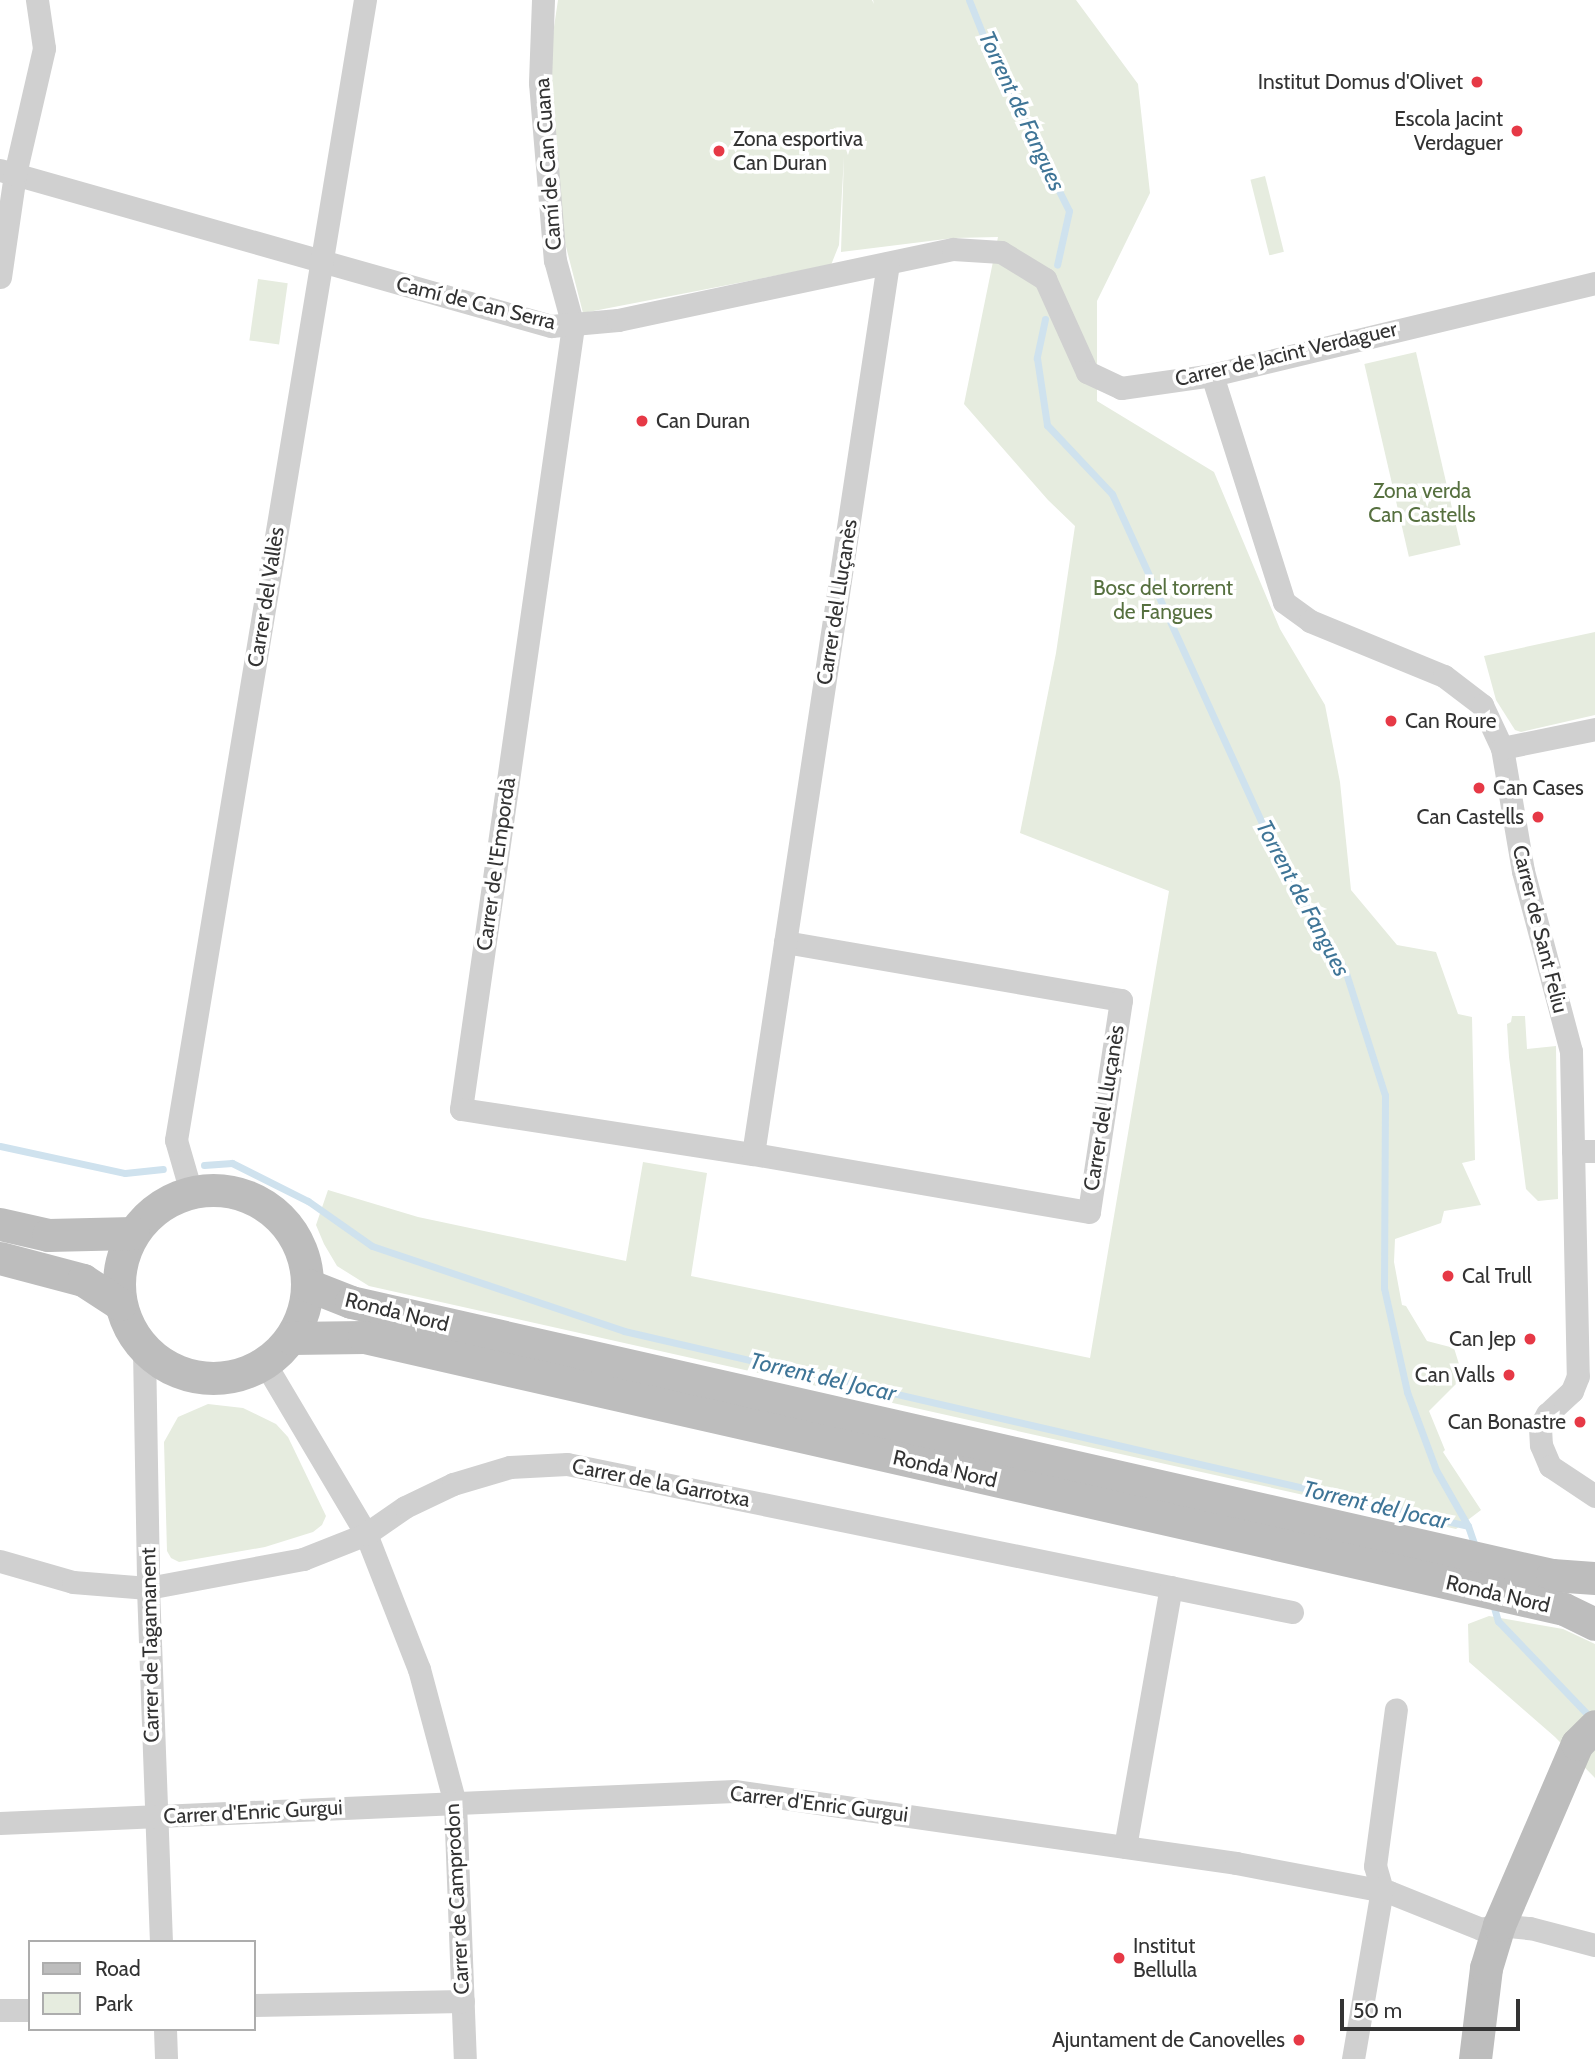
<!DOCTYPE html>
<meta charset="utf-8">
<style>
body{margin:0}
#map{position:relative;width:1595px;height:2059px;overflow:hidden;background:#fff;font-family:Cabin,sans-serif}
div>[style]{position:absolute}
.green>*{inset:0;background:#e6ecdf;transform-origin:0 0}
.stream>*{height:7px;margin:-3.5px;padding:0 3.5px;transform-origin:3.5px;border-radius:3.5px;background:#cfe2ee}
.street>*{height:23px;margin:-11.5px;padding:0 11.5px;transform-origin:11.5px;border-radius:11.5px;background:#d0d0d0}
.secondary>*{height:33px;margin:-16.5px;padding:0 16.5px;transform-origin:16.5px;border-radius:16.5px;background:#bdbdbd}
.secondary>.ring{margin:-16.5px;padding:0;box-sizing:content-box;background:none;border:33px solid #bdbdbd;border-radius:50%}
.dots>*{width:19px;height:19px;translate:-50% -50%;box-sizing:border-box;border:4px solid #fff;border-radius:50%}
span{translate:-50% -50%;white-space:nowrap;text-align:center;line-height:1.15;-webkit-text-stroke:7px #fff;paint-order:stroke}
.poi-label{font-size:21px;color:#333}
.right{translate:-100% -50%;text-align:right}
.left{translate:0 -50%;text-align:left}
.street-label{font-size:21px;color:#333}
.park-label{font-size:21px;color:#56703f}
.water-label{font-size:23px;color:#3f7597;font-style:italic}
.legend{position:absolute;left:28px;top:1940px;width:228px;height:91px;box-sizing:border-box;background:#fff;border:2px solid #adadad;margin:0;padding:9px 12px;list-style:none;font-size:21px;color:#333}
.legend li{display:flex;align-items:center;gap:14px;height:35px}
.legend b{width:35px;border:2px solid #adadad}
.scale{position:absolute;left:1340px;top:1999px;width:180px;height:32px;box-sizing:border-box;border:4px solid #333;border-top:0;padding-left:9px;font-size:21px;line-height:24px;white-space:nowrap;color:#333;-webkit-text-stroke:5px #fff;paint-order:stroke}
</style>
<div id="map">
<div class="green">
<div style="clip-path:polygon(558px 0,872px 0,874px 4px,873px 0,1076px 0,1138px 84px,1150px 193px,1097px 301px,1097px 401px,1214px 472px,1280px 629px,1325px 705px,1340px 782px,1351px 890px,1397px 945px,1436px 952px,1458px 1014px,1472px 1017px,1475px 1160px,1462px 1163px,1481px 1205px,1444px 1211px,1441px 1223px,1395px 1239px,1394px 1262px,1402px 1305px,1406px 1306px,1427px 1341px,1454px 1348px,1463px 1377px,1429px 1411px,1445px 1450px,1443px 1452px,1481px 1510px,1456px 1529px,369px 1286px,337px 1266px,324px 1244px,316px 1225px,328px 1190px,418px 1217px,626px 1261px,643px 1162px,707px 1173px,691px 1276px,1090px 1358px,1169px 891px,1020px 833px,1056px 653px,1075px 526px,1048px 500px,964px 404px,998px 237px,954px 238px,841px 252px,844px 156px,839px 245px,831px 265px,583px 313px,562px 231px,550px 54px)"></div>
<div style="left:1265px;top:176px;width:78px;height:15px;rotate:76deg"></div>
<div style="left:258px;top:279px;width:30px;height:62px;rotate:8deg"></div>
<div style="left:1416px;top:352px;width:198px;height:53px;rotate:77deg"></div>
<div style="clip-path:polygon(1595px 632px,1595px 715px,1521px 732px,1515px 730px,1496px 700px,1484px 656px)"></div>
<div style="clip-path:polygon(1512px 1016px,1525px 1016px,1527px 1049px,1556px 1046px,1558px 1199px,1538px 1201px,1526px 1189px,1509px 1057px,1507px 1024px,1511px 1022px)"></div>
<div style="clip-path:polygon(208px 1404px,243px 1408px,276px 1424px,288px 1437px,326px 1516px,322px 1525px,313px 1532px,265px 1547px,179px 1562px,171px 1558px,167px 1551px,164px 1442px,178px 1417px)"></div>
<div style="clip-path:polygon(1489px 1616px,1563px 1629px,1595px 1644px,1595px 1778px,1555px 1737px,1469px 1662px,1468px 1624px)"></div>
</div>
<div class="stream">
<div style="left:969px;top:0;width:59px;rotate:68.2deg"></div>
<div style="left:991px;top:55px;width:174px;rotate:63.4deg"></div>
<div style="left:1069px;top:211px;width:55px;rotate:102.5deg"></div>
<div style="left:1045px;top:319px;width:40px;rotate:102deg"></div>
<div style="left:1037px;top:358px;width:68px;rotate:81.5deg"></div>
<div style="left:1047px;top:425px;width:95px;rotate:46.7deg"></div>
<div style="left:1112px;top:494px;width:386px;rotate:65.5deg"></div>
<div style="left:1272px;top:845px;width:145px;rotate:59.7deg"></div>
<div style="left:1345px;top:970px;width:131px;rotate:72.3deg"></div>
<div style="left:1385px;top:1095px;width:193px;rotate:90.3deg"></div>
<div style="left:1384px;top:1288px;width:107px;rotate:77.5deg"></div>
<div style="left:1407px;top:1392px;width:83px;rotate:69.6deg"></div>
<div style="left:1436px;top:1470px;width:64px;rotate:60.3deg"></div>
<div style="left:1468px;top:1526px;width:24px;rotate:71deg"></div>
<div style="left:0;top:1146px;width:128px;rotate:12.2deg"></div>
<div style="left:125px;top:1173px;width:38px;rotate:-6deg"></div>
<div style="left:204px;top:1165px;width:28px;rotate:-4deg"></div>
<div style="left:232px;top:1163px;width:85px;rotate:26.6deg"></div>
<div style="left:308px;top:1201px;width:78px;rotate:35.1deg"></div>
<div style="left:372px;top:1246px;width:266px;rotate:18.6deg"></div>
<div style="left:624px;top:1331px;width:866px;rotate:13.01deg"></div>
<div style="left:1493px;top:1604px;width:18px;rotate:74deg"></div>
<div style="left:1498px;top:1621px;width:134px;rotate:46.2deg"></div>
</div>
<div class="street">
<div style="left:543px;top:0;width:83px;rotate:92.1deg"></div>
<div style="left:540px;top:83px;width:178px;rotate:85.2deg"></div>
<div style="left:555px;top:260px;width:68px;rotate:74.7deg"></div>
<div style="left:573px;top:326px;width:791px;rotate:98.14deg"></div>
<div style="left:461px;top:1109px;width:295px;rotate:8.8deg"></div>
<div style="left:0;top:170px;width:573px;rotate:15.81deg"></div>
<div style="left:551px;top:326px;width:67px;rotate:-5.1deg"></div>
<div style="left:618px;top:320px;width:342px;rotate:-12deg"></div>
<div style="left:953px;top:249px;width:48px;rotate:3.6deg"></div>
<div style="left:1001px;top:252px;width:52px;rotate:31.5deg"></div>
<div style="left:1045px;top:279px;width:102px;rotate:65.7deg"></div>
<div style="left:1087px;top:372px;width:38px;rotate:25deg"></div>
<div style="left:1121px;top:388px;width:92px;rotate:-8.1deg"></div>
<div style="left:1212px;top:375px;width:394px;rotate:-13.5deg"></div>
<div style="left:0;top:277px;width:104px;rotate:-81.7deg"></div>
<div style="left:15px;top:174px;width:129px;rotate:-77deg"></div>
<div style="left:44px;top:48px;width:49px;rotate:-98.3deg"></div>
<div style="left:1212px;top:375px;width:238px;rotate:72.4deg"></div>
<div style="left:1284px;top:602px;width:32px;rotate:36deg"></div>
<div style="left:1310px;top:621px;width:145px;rotate:22.3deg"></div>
<div style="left:1444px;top:676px;width:48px;rotate:37.3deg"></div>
<div style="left:1482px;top:705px;width:47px;rotate:65.1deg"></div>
<div style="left:1502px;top:748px;width:125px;rotate:80.3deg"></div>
<div style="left:1523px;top:871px;width:186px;rotate:75.1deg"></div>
<div style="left:1571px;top:1051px;width:325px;rotate:88.8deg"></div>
<div style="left:1578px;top:1376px;width:16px;rotate:112deg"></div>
<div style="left:1572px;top:1391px;width:34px;rotate:137deg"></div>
<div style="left:1547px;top:1414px;width:15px;rotate:118deg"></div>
<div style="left:1540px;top:1427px;width:18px;rotate:87deg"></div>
<div style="left:1541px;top:1445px;width:23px;rotate:67deg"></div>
<div style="left:1550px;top:1466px;width:54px;rotate:33.7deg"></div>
<div style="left:1502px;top:748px;width:95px;rotate:-11.5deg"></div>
<div style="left:785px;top:942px;width:341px;rotate:9.8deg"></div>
<div style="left:1121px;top:1000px;width:214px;rotate:98.6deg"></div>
<div style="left:1089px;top:1212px;width:341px;rotate:-170.2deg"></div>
<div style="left:753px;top:1154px;width:901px;rotate:-81.38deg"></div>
<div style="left:1573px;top:1151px;width:22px"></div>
<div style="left:191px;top:1192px;width:54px;rotate:-106.1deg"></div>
<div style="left:176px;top:1140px;width:1156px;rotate:-80.59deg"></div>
<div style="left:144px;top:1349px;width:239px;rotate:89deg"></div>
<div style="left:148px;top:1588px;width:354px;rotate:87.9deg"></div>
<div style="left:264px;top:1362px;width:200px;rotate:59.3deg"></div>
<div style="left:366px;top:1534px;width:145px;rotate:68.6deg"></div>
<div style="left:419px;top:1669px;width:139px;rotate:75deg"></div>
<div style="left:455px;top:1803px;width:256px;rotate:87.8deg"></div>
<div style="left:0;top:1561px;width:76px;rotate:16deg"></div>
<div style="left:73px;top:1582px;width:75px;rotate:4.6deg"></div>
<div style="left:148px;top:1588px;width:158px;rotate:-10.6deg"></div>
<div style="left:303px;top:1559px;width:68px;rotate:-21.6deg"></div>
<div style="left:366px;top:1534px;width:47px;rotate:-34.7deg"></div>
<div style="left:405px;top:1507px;width:53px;rotate:-25.6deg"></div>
<div style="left:453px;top:1484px;width:59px;rotate:-16.6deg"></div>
<div style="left:510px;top:1467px;width:57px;rotate:-3deg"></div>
<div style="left:567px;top:1464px;width:740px;rotate:11.54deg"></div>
<div style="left:0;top:1823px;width:735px;rotate:-2.5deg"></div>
<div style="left:734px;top:1791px;width:507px;rotate:8.16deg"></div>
<div style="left:1236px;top:1863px;width:156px;rotate:10.7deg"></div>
<div style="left:1389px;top:1892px;width:99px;rotate:21.9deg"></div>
<div style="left:1481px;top:1929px;width:18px;rotate:-13deg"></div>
<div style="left:1499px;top:1925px;width:31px;rotate:6deg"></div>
<div style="left:1530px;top:1928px;width:67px;rotate:14.7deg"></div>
<div style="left:1125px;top:1847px;width:264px;rotate:-80deg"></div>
<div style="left:254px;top:2005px;width:209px;rotate:-1.1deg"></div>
<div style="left:0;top:2010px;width:30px"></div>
<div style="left:165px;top:2029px;width:30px;rotate:88deg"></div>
<div style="left:1353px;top:2059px;width:171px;rotate:-80.3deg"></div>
<div style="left:1382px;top:1890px;width:25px;rotate:-106deg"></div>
<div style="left:1375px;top:1866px;width:158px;rotate:-82.4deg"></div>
</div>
<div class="secondary">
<div class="ring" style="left:119px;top:1190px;width:155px;height:155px"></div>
<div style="left:0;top:1224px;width:49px;rotate:12.9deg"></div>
<div style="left:48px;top:1235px;width:85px;rotate:-1.3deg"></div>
<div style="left:0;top:1258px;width:86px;rotate:14.8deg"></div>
<div style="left:83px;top:1280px;width:44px;rotate:33deg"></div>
<div style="left:308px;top:1285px;width:46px;rotate:21.6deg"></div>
<div style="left:351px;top:1302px;width:1232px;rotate:12.81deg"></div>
<div style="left:1552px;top:1575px;width:43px;rotate:4deg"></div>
<div style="left:291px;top:1338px;width:73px;rotate:-0.8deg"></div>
<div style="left:364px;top:1337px;width:1230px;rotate:12.77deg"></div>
<div style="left:1564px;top:1609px;width:34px;rotate:26deg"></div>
<div style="left:1475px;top:2059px;width:92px;rotate:-83.1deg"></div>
<div style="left:1486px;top:1968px;width:45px;rotate:-73.2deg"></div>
<div style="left:1499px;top:1925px;width:197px;rotate:-66.7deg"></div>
<div style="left:1577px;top:1744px;width:25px;rotate:-45deg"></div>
</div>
<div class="dots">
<div style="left:1477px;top:82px;background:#e63946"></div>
<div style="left:1517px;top:131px;background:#e63946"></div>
<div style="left:719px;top:151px;background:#e63946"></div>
<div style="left:642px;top:421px;background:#e63946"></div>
<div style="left:1391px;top:721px;background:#e63946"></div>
<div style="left:1479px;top:788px;background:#e63946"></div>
<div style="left:1538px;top:817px;background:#e63946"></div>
<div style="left:1448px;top:1276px;background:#e63946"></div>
<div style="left:1530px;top:1339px;background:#e63946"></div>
<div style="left:1509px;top:1375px;background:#e63946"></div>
<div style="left:1580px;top:1422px;background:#e63946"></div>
<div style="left:1119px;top:1958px;background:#e63946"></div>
<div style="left:1299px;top:2040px;background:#e63946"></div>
</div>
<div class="poi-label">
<span class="right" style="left:1463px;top:82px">Institut Domus d'Olivet</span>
<span class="right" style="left:1503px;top:131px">Escola Jacint<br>Verdaguer</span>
<span class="left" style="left:733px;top:151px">Zona esportiva<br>Can Duran</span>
<span class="left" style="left:656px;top:421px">Can Duran</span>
<span class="left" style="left:1405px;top:721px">Can Roure</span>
<span class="left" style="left:1493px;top:788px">Can Cases</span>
<span class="right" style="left:1524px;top:817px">Can Castells</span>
<span class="left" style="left:1462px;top:1276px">Cal Trull</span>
<span class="right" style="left:1516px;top:1339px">Can Jep</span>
<span class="right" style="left:1495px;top:1375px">Can Valls</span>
<span class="right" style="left:1566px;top:1422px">Can Bonastre</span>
<span class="left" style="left:1133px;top:1958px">Institut<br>Bellulla</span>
<span class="right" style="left:1285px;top:2040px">Ajuntament de Canovelles</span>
</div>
<div class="street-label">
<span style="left:548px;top:164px;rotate:-94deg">Camí de Can Cuana</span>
<span style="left:476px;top:303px;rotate:14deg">Camí de Can Serra</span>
<span style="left:1286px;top:354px;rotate:-13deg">Carrer de Jacint Verdaguer</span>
<span style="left:266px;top:597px;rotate:-81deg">Carrer del Vallès</span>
<span style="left:837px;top:602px;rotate:-81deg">Carrer del Lluçanès</span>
<span style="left:496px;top:864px;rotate:-82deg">Carrer de l'Empordà</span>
<span style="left:1540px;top:929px;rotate:76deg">Carrer de Sant Feliu</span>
<span style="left:1104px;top:1108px;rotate:-81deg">Carrer del Lluçanès</span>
<span style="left:397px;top:1312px;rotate:14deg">Ronda Nord</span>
<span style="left:945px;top:1469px;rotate:13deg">Ronda Nord</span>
<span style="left:661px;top:1483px;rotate:11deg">Carrer de la Garrotxa</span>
<span style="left:1498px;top:1594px;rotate:13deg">Ronda Nord</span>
<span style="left:150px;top:1645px;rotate:-91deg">Carrer de Tagamanent</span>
<span style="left:819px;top:1804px;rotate:7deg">Carrer d'Enric Gurgui</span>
<span style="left:253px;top:1812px;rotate:-3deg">Carrer d'Enric Gurgui</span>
<span style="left:457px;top:1899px;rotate:-93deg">Carrer de Camprodon</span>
</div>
<div class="park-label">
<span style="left:1422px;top:503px">Zona verda<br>Can Castells</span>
<span style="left:1163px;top:600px">Bosc del torrent<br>de Fangues</span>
</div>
<div class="water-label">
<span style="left:1022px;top:111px;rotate:65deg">Torrent de Fangues</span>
<span style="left:1303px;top:898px;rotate:62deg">Torrent de Fangues</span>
<span style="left:823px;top:1377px;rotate:13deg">Torrent del Jocar</span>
<span style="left:1376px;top:1505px;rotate:13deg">Torrent del Jocar</span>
</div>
<ul class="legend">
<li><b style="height:9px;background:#bdbdbd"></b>Road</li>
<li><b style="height:19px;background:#e6ecdf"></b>Park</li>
</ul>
<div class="scale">50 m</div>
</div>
